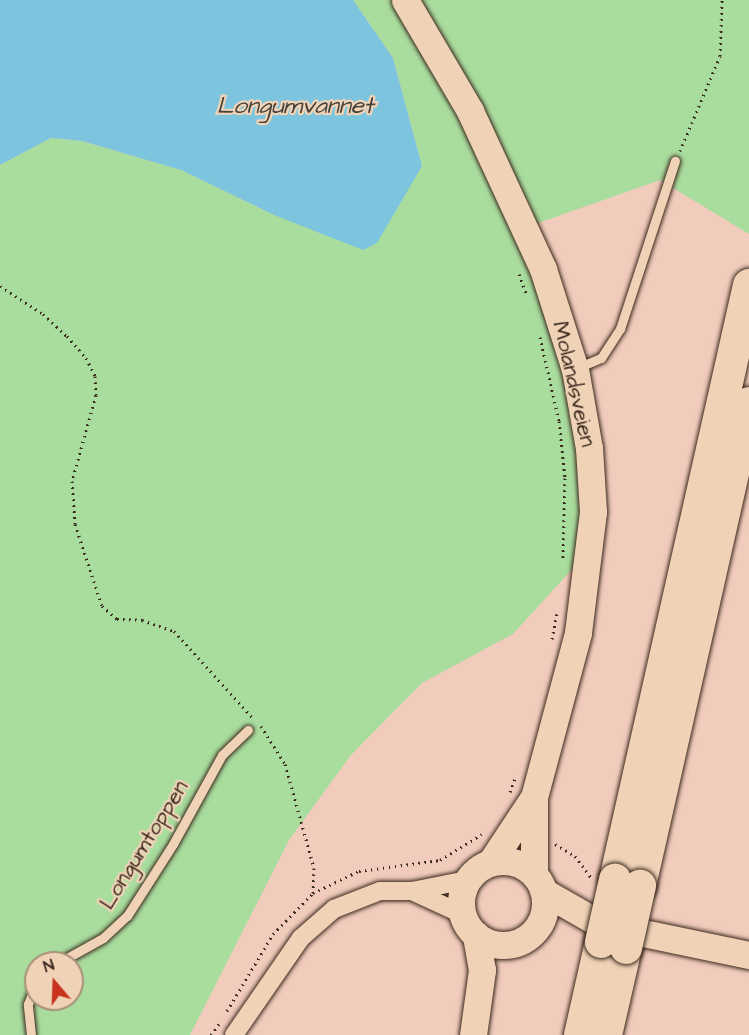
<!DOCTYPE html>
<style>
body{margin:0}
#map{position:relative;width:749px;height:1035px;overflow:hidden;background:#f1ccbd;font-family:"Architects Daughter",sans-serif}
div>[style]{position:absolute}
.green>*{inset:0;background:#a9dd9e}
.water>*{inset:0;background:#7dc5de}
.path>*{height:3px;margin-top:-1.5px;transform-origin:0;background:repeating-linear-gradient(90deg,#3b2a1e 0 1.5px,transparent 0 6px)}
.roads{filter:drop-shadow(0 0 2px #3b2a1e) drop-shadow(0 0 2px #3b2a1e)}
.service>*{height:9px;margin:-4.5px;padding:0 4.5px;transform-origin:4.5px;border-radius:4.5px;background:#f0d3b7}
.minor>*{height:18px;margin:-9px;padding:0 9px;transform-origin:9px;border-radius:9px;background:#f0d3b7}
.primary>*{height:27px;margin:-13.5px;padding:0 13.5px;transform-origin:13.5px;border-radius:13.5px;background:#f0d3b7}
.primary>.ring{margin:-13.5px;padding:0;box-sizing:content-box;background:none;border:27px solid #f0d3b7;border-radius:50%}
.motorway>*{height:32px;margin:-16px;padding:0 16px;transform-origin:16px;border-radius:16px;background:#f0d3b7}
.bridges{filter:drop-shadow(0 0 2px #3b2a1e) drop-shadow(0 0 2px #3b2a1e)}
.motorway-bridge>*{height:32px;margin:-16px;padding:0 16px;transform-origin:16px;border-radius:16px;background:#f0d3b7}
span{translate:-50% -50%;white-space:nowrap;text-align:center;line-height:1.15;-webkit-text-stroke:4.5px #f0d3b7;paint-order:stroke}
.street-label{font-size:22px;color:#3b2a1e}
.water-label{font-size:24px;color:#45413b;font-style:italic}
.north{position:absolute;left:24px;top:951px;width:60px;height:60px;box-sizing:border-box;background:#f0d3b7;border:2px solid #a88f7a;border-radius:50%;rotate:341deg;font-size:16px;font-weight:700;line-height:24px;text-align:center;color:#3b2a1e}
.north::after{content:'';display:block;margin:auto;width:21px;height:27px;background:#c8321e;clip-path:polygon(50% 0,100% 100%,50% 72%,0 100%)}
</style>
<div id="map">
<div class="green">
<div style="clip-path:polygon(evenodd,353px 0,749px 0,749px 234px,660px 180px,527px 227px,565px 368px,579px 477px,589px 493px,575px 566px,513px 634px,422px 683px,351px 755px,289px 840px,190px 1035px,0 1035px,0 165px,51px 138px,82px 141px,181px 170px,274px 215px,422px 166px,393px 58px,353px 0,36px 963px,72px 963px,72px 999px,36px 999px,36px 963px)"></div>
</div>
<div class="water">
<div style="clip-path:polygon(0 0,353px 0,393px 58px,422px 166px,377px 243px,363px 250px,274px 215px,181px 170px,82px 141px,51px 138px,0 165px)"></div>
</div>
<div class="path">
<div style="left:680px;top:151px;width:103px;rotate:-67.2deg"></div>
<div style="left:720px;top:56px;width:56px;rotate:-88deg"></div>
<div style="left:519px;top:274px;width:23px;rotate:70deg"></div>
<div style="left:0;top:286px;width:51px;rotate:33.1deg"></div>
<div style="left:43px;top:314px;width:33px;rotate:43deg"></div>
<div style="left:67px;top:336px;width:29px;rotate:49deg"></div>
<div style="left:86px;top:358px;width:20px;rotate:63deg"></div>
<div style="left:95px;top:376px;width:19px;rotate:87deg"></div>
<div style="left:96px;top:395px;width:89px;rotate:105.6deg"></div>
<div style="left:72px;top:481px;width:43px;rotate:86deg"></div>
<div style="left:75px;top:524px;width:86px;rotate:71.8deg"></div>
<div style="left:102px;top:606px;width:20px;rotate:41deg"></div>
<div style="left:117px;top:619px;width:25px;rotate:2deg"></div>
<div style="left:142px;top:620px;width:34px;rotate:19deg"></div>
<div style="left:174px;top:631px;width:116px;rotate:47.8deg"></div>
<div style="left:540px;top:337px;width:86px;rotate:77.3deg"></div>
<div style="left:559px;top:421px;width:57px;rotate:84deg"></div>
<div style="left:565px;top:478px;width:83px;rotate:91.4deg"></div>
<div style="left:552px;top:639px;width:26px;rotate:-79deg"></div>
<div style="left:261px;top:726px;width:45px;rotate:57.7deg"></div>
<div style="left:285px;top:764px;width:108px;rotate:74.4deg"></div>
<div style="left:314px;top:868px;width:25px;rotate:92deg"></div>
<div style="left:510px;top:792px;width:15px;rotate:-70deg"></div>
<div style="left:555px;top:844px;width:23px;rotate:31deg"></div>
<div style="left:575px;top:856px;width:26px;rotate:53deg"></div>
<div style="left:227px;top:1011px;width:90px;rotate:-59.1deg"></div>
<div style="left:273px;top:934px;width:57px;rotate:-45.7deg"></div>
<div style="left:313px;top:893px;width:51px;rotate:-25.6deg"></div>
<div style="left:359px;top:871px;width:82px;rotate:-7.7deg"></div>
<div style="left:440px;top:860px;width:49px;rotate:-31.8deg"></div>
<div style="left:211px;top:1035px;width:14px;rotate:-54deg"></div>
</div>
<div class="roads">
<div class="service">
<div style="left:577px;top:368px;width:26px;rotate:-23deg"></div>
<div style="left:601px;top:358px;width:35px;rotate:-57deg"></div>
<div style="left:620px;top:329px;width:177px;rotate:-71.9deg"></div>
<div style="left:58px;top:963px;width:51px;rotate:-29.1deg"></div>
<div style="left:103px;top:938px;width:33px;rotate:-43deg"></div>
<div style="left:127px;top:916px;width:85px;rotate:-57.4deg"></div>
<div style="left:173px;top:844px;width:102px;rotate:-61.2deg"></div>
<div style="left:222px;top:755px;width:36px;rotate:-44deg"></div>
<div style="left:31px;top:1035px;width:31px;rotate:-96deg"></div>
<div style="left:28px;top:1004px;width:22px;rotate:-69deg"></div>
</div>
<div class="minor">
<div style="left:412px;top:891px;width:55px;rotate:24.7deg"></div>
<div style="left:234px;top:1035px;width:118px;rotate:-55.4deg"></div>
<div style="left:301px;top:938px;width:44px;rotate:-41.3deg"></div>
<div style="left:334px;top:909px;width:49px;rotate:-21.4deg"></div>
<div style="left:380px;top:891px;width:32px"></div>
<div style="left:412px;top:891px;width:56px;rotate:-11.3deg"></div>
</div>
<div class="primary">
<div style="left:405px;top:0;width:129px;rotate:59.6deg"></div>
<div style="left:470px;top:111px;width:174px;rotate:65.2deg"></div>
<div style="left:543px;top:269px;width:105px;rotate:72.3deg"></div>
<div style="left:575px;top:369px;width:80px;rotate:80deg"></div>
<div style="left:589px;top:448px;width:64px;rotate:86.4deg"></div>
<div style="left:593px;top:512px;width:122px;rotate:97.1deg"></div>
<div style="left:578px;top:633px;width:170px;rotate:105deg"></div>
<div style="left:534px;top:797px;width:78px;rotate:123.5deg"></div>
<div class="ring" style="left:461px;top:861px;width:57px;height:57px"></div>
<div style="left:534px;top:873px;width:75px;rotate:-90deg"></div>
<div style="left:544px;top:892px;width:64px;rotate:29.7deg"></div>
<div style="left:600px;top:924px;width:152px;rotate:11.8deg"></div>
<div style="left:473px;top:1035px;width:66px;rotate:-82.1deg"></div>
<div style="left:482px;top:970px;width:36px;rotate:-100deg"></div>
</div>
<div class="motorway">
<div style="left:615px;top:880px;width:610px;rotate:-77.31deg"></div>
<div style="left:640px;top:886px;width:495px;rotate:-77.3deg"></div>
<div style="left:580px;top:1035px;width:95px;rotate:-77.3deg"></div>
<div style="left:606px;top:1035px;width:89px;rotate:-77.1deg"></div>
</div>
</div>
<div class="bridges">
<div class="motorway-bridge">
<div style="left:601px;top:942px;width:64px;rotate:-77.3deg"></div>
<div style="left:626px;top:948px;width:64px;rotate:-77.3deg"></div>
</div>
</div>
<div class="street-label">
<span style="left:574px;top:384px;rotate:77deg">Molandsveien</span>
<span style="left:144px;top:845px;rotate:-58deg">Longumtoppen</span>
</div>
<div class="water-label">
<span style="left:295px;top:107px">Longumvannet</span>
</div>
<div class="north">N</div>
</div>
